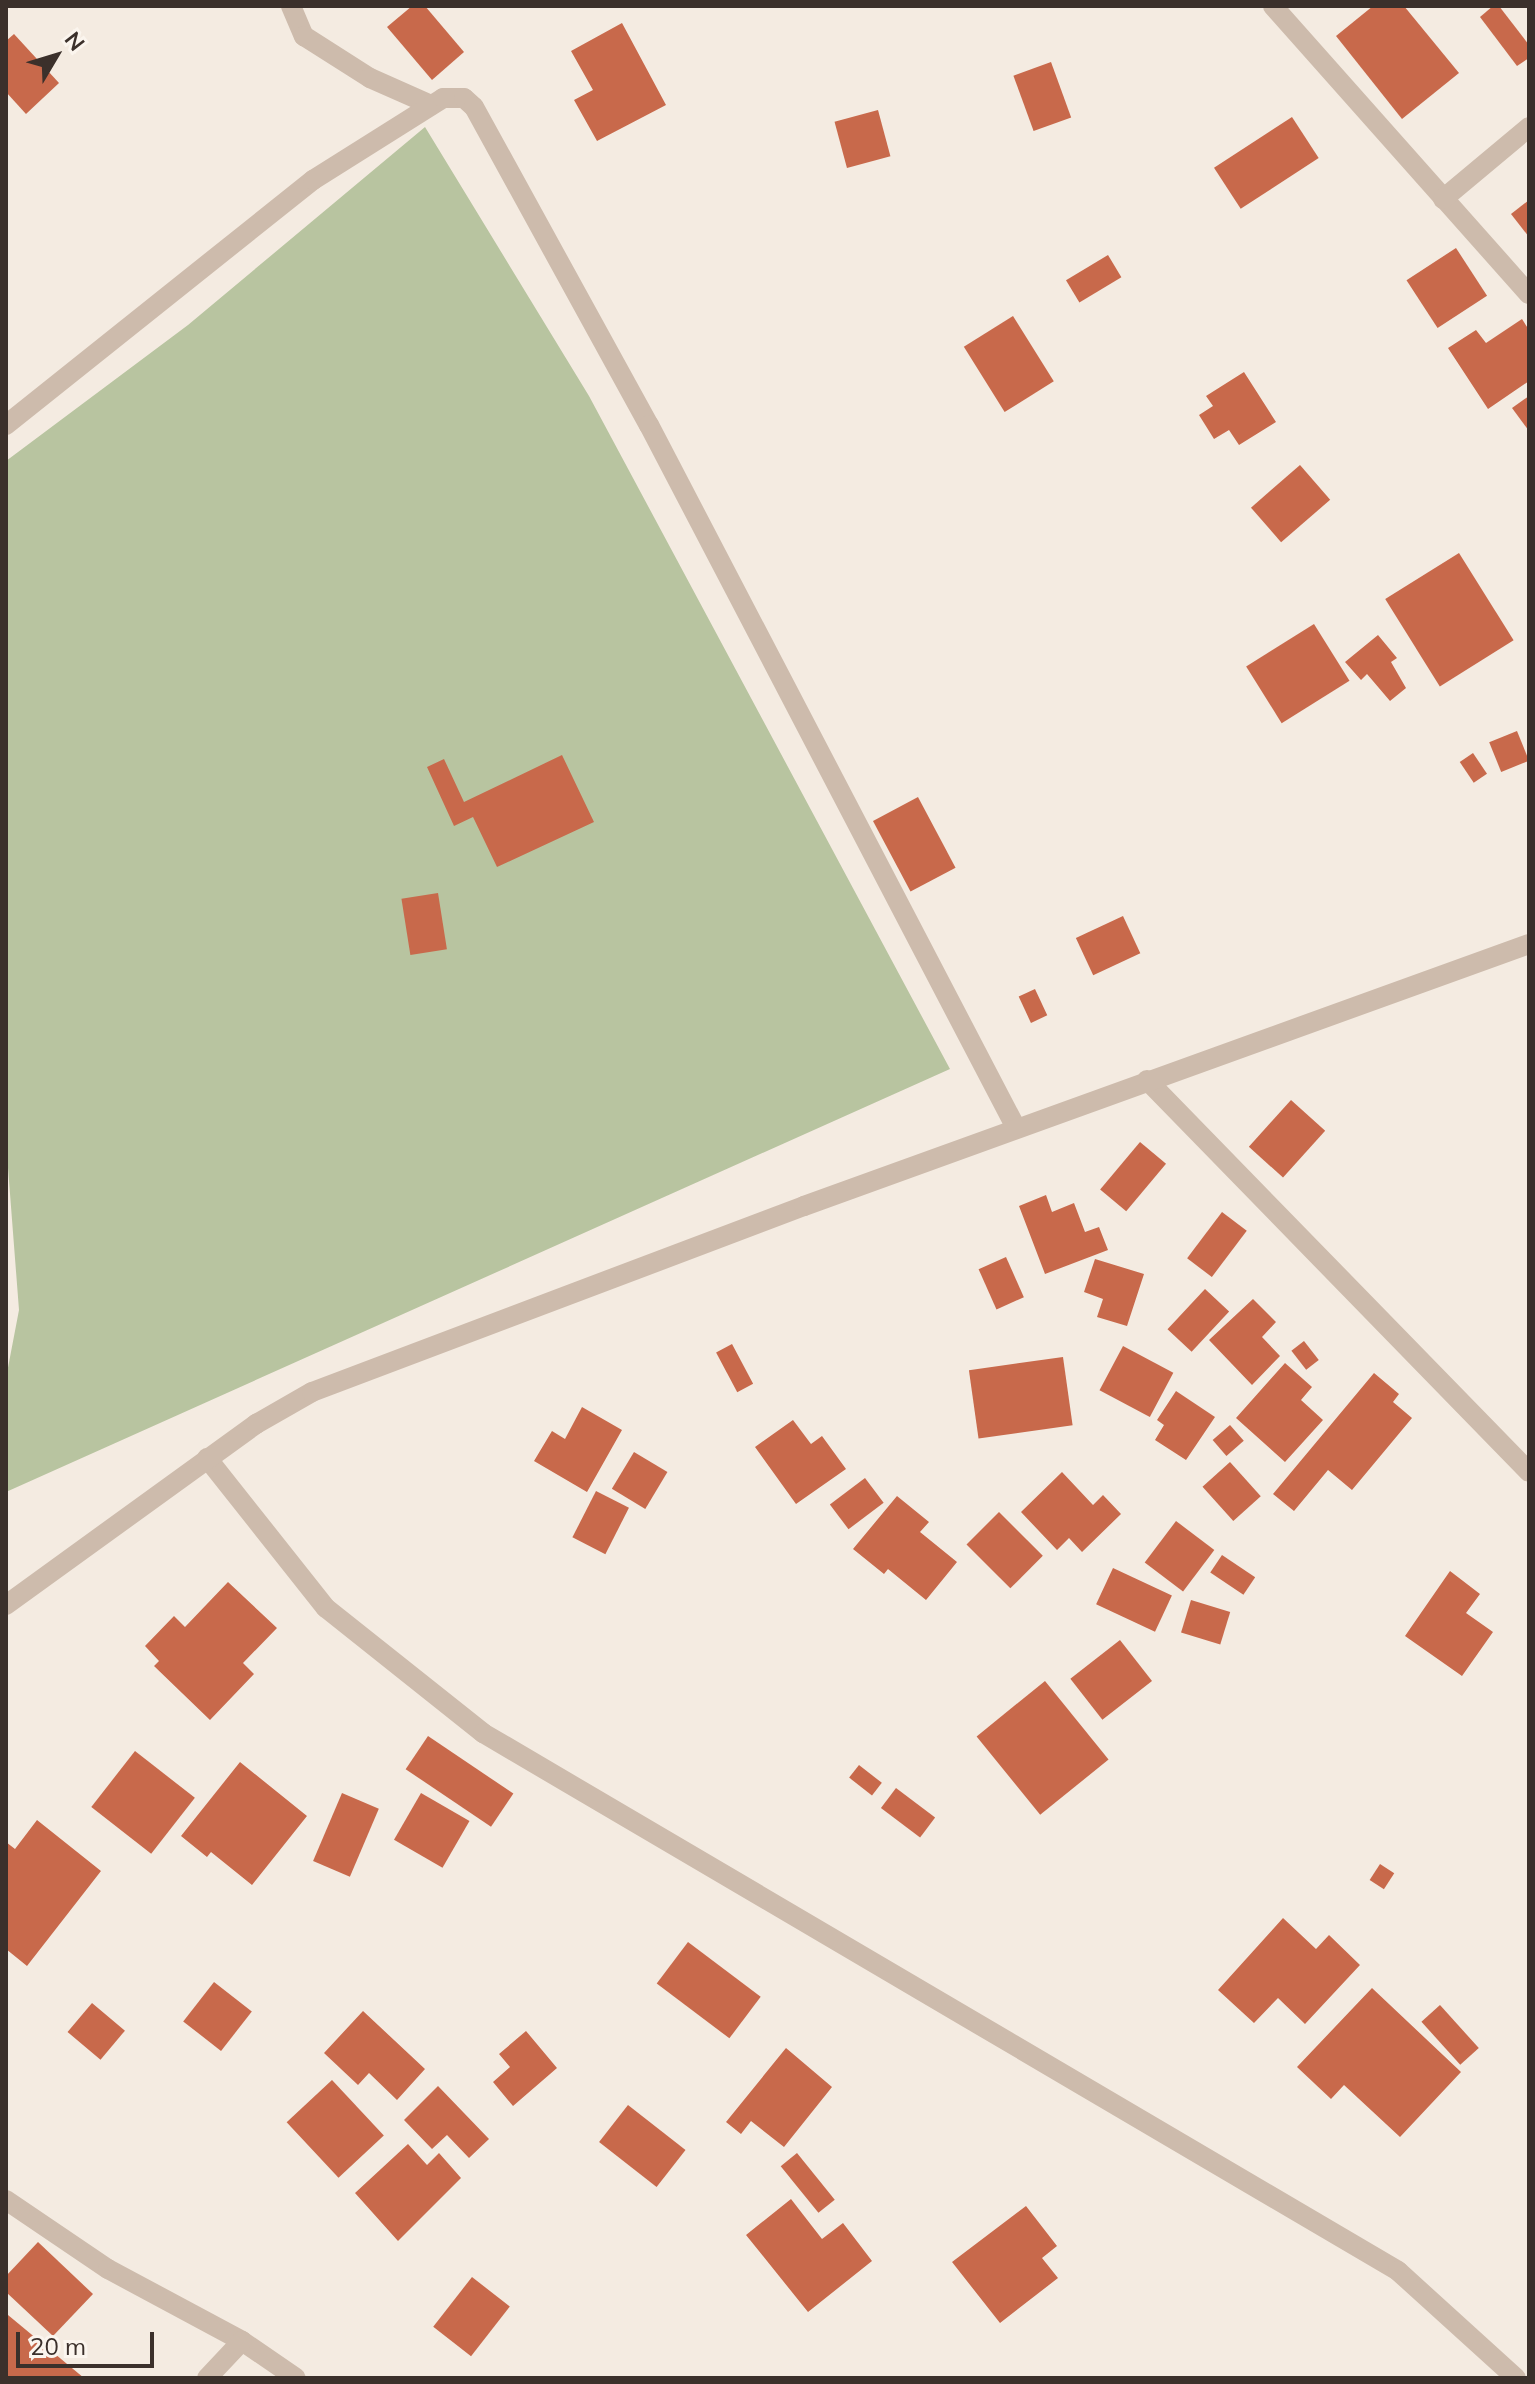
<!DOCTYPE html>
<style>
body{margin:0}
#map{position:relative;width:1535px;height:2384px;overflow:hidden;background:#f4ebe1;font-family:Mulish,sans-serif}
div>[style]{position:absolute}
.green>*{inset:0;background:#b8c4a0}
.building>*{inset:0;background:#c8694b;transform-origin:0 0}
.minor>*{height:20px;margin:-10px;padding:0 10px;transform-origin:10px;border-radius:10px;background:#cdbbac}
span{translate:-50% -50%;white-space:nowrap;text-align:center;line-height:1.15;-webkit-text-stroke:6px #fbf5ee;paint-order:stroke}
.frame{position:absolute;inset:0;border:8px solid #3b302b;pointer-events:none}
.north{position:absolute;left:16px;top:16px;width:80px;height:80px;-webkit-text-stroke:6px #fbf5ee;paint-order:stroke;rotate:52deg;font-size:22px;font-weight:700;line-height:32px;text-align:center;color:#3b302b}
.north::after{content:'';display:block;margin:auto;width:28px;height:36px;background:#3b302b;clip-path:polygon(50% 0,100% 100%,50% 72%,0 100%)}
.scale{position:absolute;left:16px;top:2332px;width:138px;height:36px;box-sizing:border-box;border:4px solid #3b302b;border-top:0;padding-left:10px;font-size:24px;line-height:28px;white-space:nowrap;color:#3b302b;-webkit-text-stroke:6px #fbf5ee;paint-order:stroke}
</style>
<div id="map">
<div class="green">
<div style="clip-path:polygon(425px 127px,589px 396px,950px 1069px,6px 1492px,6px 1378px,19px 1310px,6px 1142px,6px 461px,188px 325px)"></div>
</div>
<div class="building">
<div style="clip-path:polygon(412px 6px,425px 6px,464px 52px,432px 80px,387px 27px)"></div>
<div style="clip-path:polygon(1373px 6px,1404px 6px,1459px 73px,1402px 119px,1336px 36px)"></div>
<div style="clip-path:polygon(1493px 6px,1499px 6px,1529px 45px,1529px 58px,1517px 66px,1480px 17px)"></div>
<div style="clip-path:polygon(622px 23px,666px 105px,597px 141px,574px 100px,593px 90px,571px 51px)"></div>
<div style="clip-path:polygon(14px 34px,59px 83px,26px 114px,6px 92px,6px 41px)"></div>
<div style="left:1051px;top:62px;width:59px;height:40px;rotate:70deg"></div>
<div style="left:878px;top:110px;width:48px;height:45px;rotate:75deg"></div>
<div style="left:1292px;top:117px;width:49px;height:93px;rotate:57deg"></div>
<div style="clip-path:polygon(1529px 200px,1529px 237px,1511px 214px)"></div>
<div style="left:1456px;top:248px;width:57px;height:59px;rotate:57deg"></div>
<div style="left:1108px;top:255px;width:26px;height:49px;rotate:59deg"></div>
<div style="left:1013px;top:316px;width:77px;height:58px;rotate:58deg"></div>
<div style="clip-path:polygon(1522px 319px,1529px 330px,1529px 381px,1488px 409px,1448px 348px,1476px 330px,1486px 343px)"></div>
<div style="clip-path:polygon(1244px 372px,1276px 422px,1239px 445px,1229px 430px,1214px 439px,1199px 415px,1213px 406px,1206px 396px)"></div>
<div style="clip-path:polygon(1529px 396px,1529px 431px,1512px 408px)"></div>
<div style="left:1300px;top:465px;width:46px;height:65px;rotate:49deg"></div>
<div style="left:1459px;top:553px;width:103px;height:87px;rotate:58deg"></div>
<div style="left:1314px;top:624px;width:67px;height:80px;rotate:58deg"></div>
<div style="clip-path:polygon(1378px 635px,1397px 658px,1391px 662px,1406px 688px,1390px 701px,1367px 674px,1361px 680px,1345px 662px)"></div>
<div style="left:1517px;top:731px;width:32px;height:30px;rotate:68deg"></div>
<div style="left:1473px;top:753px;width:25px;height:16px;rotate:56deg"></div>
<div style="clip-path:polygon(562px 755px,594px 822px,497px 867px,473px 817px,454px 826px,427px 767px,444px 759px,464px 802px)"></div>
<div style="left:918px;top:797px;width:80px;height:51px;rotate:62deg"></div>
<div style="left:438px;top:893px;width:57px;height:37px;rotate:81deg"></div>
<div style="left:1123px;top:916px;width:41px;height:52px;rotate:65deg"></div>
<div style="left:1035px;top:989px;width:29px;height:18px;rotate:65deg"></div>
<div style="left:1291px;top:1100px;width:46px;height:63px;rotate:42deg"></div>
<div style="left:1140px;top:1142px;width:34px;height:62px;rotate:40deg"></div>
<div style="clip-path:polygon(1046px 1195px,1052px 1212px,1074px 1203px,1085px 1232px,1099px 1227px,1108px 1250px,1045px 1274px,1019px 1206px)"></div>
<div style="left:1222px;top:1212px;width:31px;height:58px;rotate:37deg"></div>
<div style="left:1006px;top:1257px;width:44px;height:30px;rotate:66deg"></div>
<div style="clip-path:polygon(1095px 1259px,1144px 1274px,1127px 1326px,1097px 1317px,1103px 1299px,1084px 1292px)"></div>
<div style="left:1205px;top:1289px;width:33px;height:55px;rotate:43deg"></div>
<div style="clip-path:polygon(1253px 1299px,1276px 1322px,1262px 1337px,1280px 1356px,1252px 1385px,1209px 1340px)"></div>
<div style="left:1304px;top:1341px;width:24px;height:16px;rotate:52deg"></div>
<div style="left:732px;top:1344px;width:45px;height:18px;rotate:62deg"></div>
<div style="left:1123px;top:1346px;width:57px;height:50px;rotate:28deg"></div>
<div style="left:1063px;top:1357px;width:69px;height:95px;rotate:82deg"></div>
<div style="clip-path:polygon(1285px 1363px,1312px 1387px,1301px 1400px,1323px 1420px,1285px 1462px,1236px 1418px)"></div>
<div style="clip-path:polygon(1374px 1373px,1399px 1394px,1393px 1402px,1412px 1418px,1352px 1490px,1328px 1470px,1294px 1511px,1273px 1494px)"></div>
<div style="clip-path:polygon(1176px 1391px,1215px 1417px,1186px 1460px,1155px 1440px,1164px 1425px,1157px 1420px)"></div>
<div style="clip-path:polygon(582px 1407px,622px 1430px,587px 1492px,534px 1461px,552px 1431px,565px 1439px)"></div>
<div style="clip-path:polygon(793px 1420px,811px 1444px,822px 1436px,846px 1469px,796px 1504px,755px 1447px)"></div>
<div style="left:1230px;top:1425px;width:21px;height:23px;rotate:49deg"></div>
<div style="left:634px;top:1452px;width:39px;height:43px;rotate:31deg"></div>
<div style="left:1230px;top:1462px;width:46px;height:37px;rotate:48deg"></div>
<div style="clip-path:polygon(1062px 1472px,1093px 1505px,1103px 1495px,1121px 1514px,1082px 1552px,1069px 1538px,1057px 1550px,1021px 1512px)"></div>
<div style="left:865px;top:1478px;width:31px;height:44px;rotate:53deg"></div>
<div style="left:596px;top:1491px;width:37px;height:52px;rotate:27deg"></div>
<div style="clip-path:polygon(897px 1496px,929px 1522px,920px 1532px,957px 1562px,926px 1600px,888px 1569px,884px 1574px,853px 1549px)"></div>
<div style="left:999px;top:1512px;width:62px;height:46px;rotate:45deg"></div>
<div style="left:1176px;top:1521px;width:48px;height:52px;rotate:37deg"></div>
<div style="left:1222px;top:1555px;width:40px;height:21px;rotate:34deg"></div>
<div style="left:1113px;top:1568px;width:65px;height:40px;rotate:25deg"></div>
<div style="clip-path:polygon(1450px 1571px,1480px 1594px,1466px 1613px,1493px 1632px,1462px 1676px,1405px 1636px)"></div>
<div style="clip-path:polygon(228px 1582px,277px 1628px,243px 1663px,254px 1674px,210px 1720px,154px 1666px,159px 1661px,145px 1646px,174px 1616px,185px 1627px)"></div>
<div style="left:1191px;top:1600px;width:41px;height:34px;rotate:17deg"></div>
<div style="left:1120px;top:1640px;width:52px;height:63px;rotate:52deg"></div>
<div style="left:1045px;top:1681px;width:101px;height:88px;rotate:51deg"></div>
<div style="left:428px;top:1736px;width:103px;height:40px;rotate:34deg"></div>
<div style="left:135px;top:1751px;width:76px;height:71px;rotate:38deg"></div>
<div style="clip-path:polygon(240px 1762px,307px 1816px,252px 1885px,211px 1852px,207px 1857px,181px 1836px)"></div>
<div style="left:859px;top:1765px;width:29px;height:16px;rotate:38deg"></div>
<div style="left:896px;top:1788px;width:49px;height:25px;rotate:37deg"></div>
<div style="left:342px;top:1793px;width:40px;height:74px;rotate:23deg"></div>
<div style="left:421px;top:1793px;width:56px;height:54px;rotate:30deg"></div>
<div style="clip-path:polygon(37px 1820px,101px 1871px,27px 1966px,6px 1949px,6px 1842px,15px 1849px)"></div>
<div style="left:1380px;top:1864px;width:17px;height:19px;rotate:33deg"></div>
<div style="clip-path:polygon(1283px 1918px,1316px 1949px,1329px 1935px,1360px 1965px,1305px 2024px,1278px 1998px,1254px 2023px,1218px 1990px)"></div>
<div style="left:688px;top:1942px;width:91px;height:52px;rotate:37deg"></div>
<div style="left:214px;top:1982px;width:48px;height:50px;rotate:38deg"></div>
<div style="clip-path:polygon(1372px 1988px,1461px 2072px,1400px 2137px,1344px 2085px,1331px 2099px,1297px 2067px)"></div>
<div style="left:92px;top:2003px;width:43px;height:38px;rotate:40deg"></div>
<div style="left:1440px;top:2005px;width:58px;height:25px;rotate:48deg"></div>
<div style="clip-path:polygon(363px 2011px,425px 2069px,397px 2100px,369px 2073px,358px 2085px,324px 2053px)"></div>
<div style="clip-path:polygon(526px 2031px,557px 2068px,513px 2106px,493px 2082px,510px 2067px,499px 2054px)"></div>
<div style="clip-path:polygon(786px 2048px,832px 2087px,784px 2147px,751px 2121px,741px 2134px,726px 2122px)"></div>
<div style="left:332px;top:2080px;width:76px;height:62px;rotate:47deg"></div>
<div style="clip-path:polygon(438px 2086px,489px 2139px,469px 2158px,447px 2135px,432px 2149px,404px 2120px)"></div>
<div style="left:628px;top:2105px;width:73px;height:47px;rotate:38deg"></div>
<div style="clip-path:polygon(408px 2144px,427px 2165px,439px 2153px,461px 2178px,398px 2241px,355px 2193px)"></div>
<div style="left:797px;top:2153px;width:60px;height:21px;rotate:51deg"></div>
<div style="clip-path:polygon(791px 2199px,822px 2239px,843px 2223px,872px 2261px,808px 2312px,746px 2235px)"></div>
<div style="clip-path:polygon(1026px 2206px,1057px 2246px,1042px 2258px,1058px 2278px,1000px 2323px,952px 2262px)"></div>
<div style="clip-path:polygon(38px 2242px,93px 2294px,53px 2336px,6px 2292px,6px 2276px)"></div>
<div style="left:472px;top:2277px;width:48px;height:63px;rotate:38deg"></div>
<div style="clip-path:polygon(8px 2315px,84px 2378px,6px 2378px)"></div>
</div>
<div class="minor">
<div style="left:291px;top:6px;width:33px;rotate:67deg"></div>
<div style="left:304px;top:36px;width:78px;rotate:32.5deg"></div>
<div style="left:370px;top:78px;width:67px;rotate:23.9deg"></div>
<div style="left:1273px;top:6px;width:385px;rotate:48.4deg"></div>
<div style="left:1443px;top:199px;width:112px;rotate:-39.9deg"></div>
<div style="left:6px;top:425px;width:393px;rotate:-38.6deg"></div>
<div style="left:313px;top:180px;width:154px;rotate:-32.2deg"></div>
<div style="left:443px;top:98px;width:21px"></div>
<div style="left:464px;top:98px;width:13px;rotate:42deg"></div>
<div style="left:474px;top:107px;width:363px;rotate:61.2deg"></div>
<div style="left:649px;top:425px;width:793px;rotate:62.43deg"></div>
<div style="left:1147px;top:1080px;width:547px;rotate:45.74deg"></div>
<div style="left:207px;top:1458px;width:191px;rotate:51.6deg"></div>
<div style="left:326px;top:1608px;width:201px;rotate:38.5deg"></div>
<div style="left:483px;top:1733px;width:1061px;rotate:30.45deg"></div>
<div style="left:1398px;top:2271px;width:159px;rotate:42.2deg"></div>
<div style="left:6px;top:1605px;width:309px;rotate:-35.9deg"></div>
<div style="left:256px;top:1424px;width:64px;rotate:-29.7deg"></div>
<div style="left:312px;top:1392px;width:526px;rotate:-20.71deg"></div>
<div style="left:804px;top:1206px;width:771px;rotate:-19.87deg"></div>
<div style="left:6px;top:2200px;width:123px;rotate:34.1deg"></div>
<div style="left:108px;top:2269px;width:152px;rotate:28.2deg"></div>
<div style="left:242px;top:2341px;width:65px;rotate:34.4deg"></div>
<div style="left:207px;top:2378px;width:51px;rotate:-46.6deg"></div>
</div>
<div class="frame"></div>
<div class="north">N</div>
<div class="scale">20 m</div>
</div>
